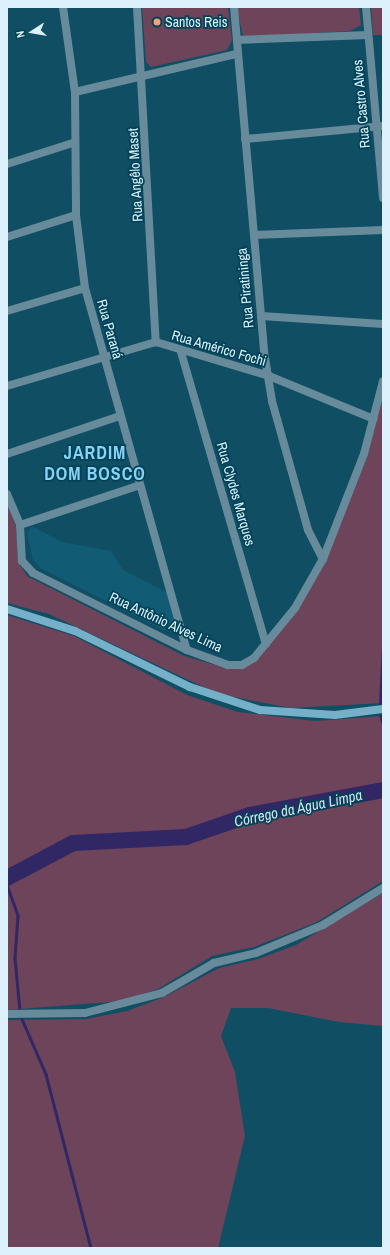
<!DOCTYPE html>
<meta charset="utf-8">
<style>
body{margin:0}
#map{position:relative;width:390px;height:1255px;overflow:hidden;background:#104e64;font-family:"Archivo Narrow",sans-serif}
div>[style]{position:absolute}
.built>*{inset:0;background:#125b74}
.green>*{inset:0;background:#6d445a}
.stream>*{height:2.5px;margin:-1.25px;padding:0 1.25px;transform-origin:1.25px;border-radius:1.25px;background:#322765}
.river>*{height:16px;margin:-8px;padding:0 8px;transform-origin:8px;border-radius:8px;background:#322765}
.street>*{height:8px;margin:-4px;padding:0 4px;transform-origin:4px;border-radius:4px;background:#678b9b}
.secondary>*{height:8px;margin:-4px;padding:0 4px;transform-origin:4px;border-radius:4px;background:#75b0c9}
.dots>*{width:11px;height:11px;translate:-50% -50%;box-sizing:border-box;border:2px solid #004359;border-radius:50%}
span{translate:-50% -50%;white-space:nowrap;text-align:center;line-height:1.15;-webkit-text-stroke:3.5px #004359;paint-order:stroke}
.poi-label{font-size:14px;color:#dcf1fb}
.left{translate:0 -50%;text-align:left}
.street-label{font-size:14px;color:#dcf1fb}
.water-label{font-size:15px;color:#dcdcef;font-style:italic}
.district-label{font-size:18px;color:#88d3f3;font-weight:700;letter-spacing:1px}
.frame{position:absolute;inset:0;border:8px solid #dcf1fb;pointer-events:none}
.north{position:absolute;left:12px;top:12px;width:40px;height:40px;-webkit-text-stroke:3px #004359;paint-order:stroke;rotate:258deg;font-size:11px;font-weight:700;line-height:16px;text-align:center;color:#dcf1fb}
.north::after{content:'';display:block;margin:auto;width:14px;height:18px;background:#dcf1fb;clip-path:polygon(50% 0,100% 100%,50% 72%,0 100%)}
</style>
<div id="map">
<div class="built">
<div style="clip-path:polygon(32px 526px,62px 542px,111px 551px,123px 570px,168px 593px,176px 628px,168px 631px,161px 629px,40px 568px,33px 560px,27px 533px)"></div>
</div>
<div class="green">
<div style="clip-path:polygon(142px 7px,228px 7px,232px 40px,227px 50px,151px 67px,146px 62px)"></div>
<div style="clip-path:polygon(237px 7px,359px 7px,361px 25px,350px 31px,243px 37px)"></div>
<div style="clip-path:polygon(371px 7px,383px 7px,383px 35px,373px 35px)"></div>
<div style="clip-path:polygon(383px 397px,383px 703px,291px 708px,218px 694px,49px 614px,7px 603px,7px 502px,16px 527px,18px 562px,27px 576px,184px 656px,226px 668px,255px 661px,296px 613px,324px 564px,367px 457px)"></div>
<div style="clip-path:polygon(7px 615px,74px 636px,187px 695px,238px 712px,315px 721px,383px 716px,383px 881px,317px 922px,254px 947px,212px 956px,158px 989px,122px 1001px,7px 1010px)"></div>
<div style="clip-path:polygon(383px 893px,383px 1026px,339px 1022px,268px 1008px,231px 1008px,221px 1036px,235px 1072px,245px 1136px,218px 1248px,7px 1248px,7px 1020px,86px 1019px,127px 1011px,164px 997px,219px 968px,258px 959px,296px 945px)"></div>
</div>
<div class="stream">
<div style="left:380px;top:704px;width:59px;rotate:-87.1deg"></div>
<div style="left:381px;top:716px;width:7px;rotate:74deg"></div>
<div style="left:381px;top:790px;width:9px;rotate:-77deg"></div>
<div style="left:7px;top:885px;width:33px;rotate:70deg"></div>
<div style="left:18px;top:916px;width:42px;rotate:94.1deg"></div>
<div style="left:15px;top:958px;width:53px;rotate:84.6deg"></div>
<div style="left:22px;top:1019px;width:60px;rotate:66.4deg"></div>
<div style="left:46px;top:1074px;width:180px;rotate:75.5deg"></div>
</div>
<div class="river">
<div style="left:7px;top:878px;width:75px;rotate:-27.9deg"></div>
<div style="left:73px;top:843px;width:113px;rotate:-3deg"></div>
<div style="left:186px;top:837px;width:68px;rotate:-19deg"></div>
<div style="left:250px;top:815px;width:135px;rotate:-10.6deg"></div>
</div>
<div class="street">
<div style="left:63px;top:7px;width:86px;rotate:82deg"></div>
<div style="left:75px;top:92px;width:123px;rotate:89.5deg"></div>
<div style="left:76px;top:215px;width:74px;rotate:83deg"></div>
<div style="left:85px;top:288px;width:376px;rotate:74.3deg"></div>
<div style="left:137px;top:7px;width:336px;rotate:86.8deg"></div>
<div style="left:234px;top:7px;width:346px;rotate:85deg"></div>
<div style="left:264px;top:352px;width:50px;rotate:80.7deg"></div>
<div style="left:272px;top:401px;width:134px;rotate:74.4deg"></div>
<div style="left:308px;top:530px;width:33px;rotate:63deg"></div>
<div style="left:366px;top:7px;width:192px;rotate:84.9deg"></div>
<div style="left:237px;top:40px;width:131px;rotate:-2.2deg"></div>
<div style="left:75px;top:92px;width:165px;rotate:-13.3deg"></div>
<div style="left:245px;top:139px;width:139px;rotate:-5.4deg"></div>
<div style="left:7px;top:164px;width:69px;rotate:-17.7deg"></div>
<div style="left:254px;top:235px;width:129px;rotate:-2.2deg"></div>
<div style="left:7px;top:237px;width:72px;rotate:-17.7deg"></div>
<div style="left:7px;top:311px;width:81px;rotate:-16.4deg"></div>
<div style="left:261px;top:316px;width:122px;rotate:3.8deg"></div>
<div style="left:181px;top:352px;width:304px;rotate:73.8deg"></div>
<div style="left:7px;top:386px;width:155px;rotate:-16.5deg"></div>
<div style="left:156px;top:342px;width:118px;rotate:16.7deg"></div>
<div style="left:269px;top:376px;width:113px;rotate:22.3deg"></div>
<div style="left:7px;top:454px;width:119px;rotate:-18.6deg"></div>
<div style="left:7px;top:494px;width:34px;rotate:67deg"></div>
<div style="left:20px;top:525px;width:36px;rotate:87deg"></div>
<div style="left:22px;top:561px;width:16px;rotate:47deg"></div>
<div style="left:33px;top:573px;width:172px;rotate:26.6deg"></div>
<div style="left:187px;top:650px;width:44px;rotate:20.1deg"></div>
<div style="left:228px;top:665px;width:14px"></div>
<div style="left:242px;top:665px;width:14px;rotate:-30deg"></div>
<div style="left:254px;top:658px;width:65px;rotate:-50.6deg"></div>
<div style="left:295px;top:608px;width:56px;rotate:-60.3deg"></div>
<div style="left:323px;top:559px;width:113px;rotate:-68.7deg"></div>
<div style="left:364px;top:454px;width:75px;rotate:-75.4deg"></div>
<div style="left:20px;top:525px;width:126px;rotate:-18.4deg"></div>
<div style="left:7px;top:1014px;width:78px;rotate:-0.7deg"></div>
<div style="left:85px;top:1013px;width:80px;rotate:-14.6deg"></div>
<div style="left:162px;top:993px;width:60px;rotate:-30deg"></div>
<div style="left:214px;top:963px;width:43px;rotate:-13.4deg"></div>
<div style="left:256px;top:953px;width:73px;rotate:-22.7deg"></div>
<div style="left:323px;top:925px;width:70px;rotate:-31.7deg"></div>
</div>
<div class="secondary">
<div style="left:7px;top:609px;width:71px;rotate:17.9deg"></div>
<div style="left:75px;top:631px;width:128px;rotate:26deg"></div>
<div style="left:190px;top:687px;width:74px;rotate:18.2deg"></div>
<div style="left:260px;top:710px;width:75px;rotate:3.8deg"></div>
<div style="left:335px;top:715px;width:48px;rotate:-7.1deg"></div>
</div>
<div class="dots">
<div style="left:157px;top:22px;background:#f1a27b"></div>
</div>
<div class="poi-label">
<span class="left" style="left:165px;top:22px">Santos Reis</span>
</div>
<div class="street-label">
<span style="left:361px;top:104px;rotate:-95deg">Rua Castro Alves</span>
<span style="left:135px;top:175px;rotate:-93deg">Rua Angêlo Maset</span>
<span style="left:245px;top:288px;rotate:-95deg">Rua Piratininga</span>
<span style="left:110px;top:329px;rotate:74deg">Rua Paraná</span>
<span style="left:219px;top:348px;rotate:16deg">Rua Américo Fochi</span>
<span style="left:236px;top:494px;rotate:74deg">Rua Clydes Marques</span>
<span style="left:166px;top:622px;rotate:25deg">Rua Antônio Alves Lima</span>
</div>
<div class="water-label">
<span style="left:298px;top:808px;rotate:-12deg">Córrego da Água Limpa</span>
</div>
<div class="district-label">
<span style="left:95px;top:464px">JARDIM<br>DOM BOSCO</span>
</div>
<div class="frame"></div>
<div class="north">N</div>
</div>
